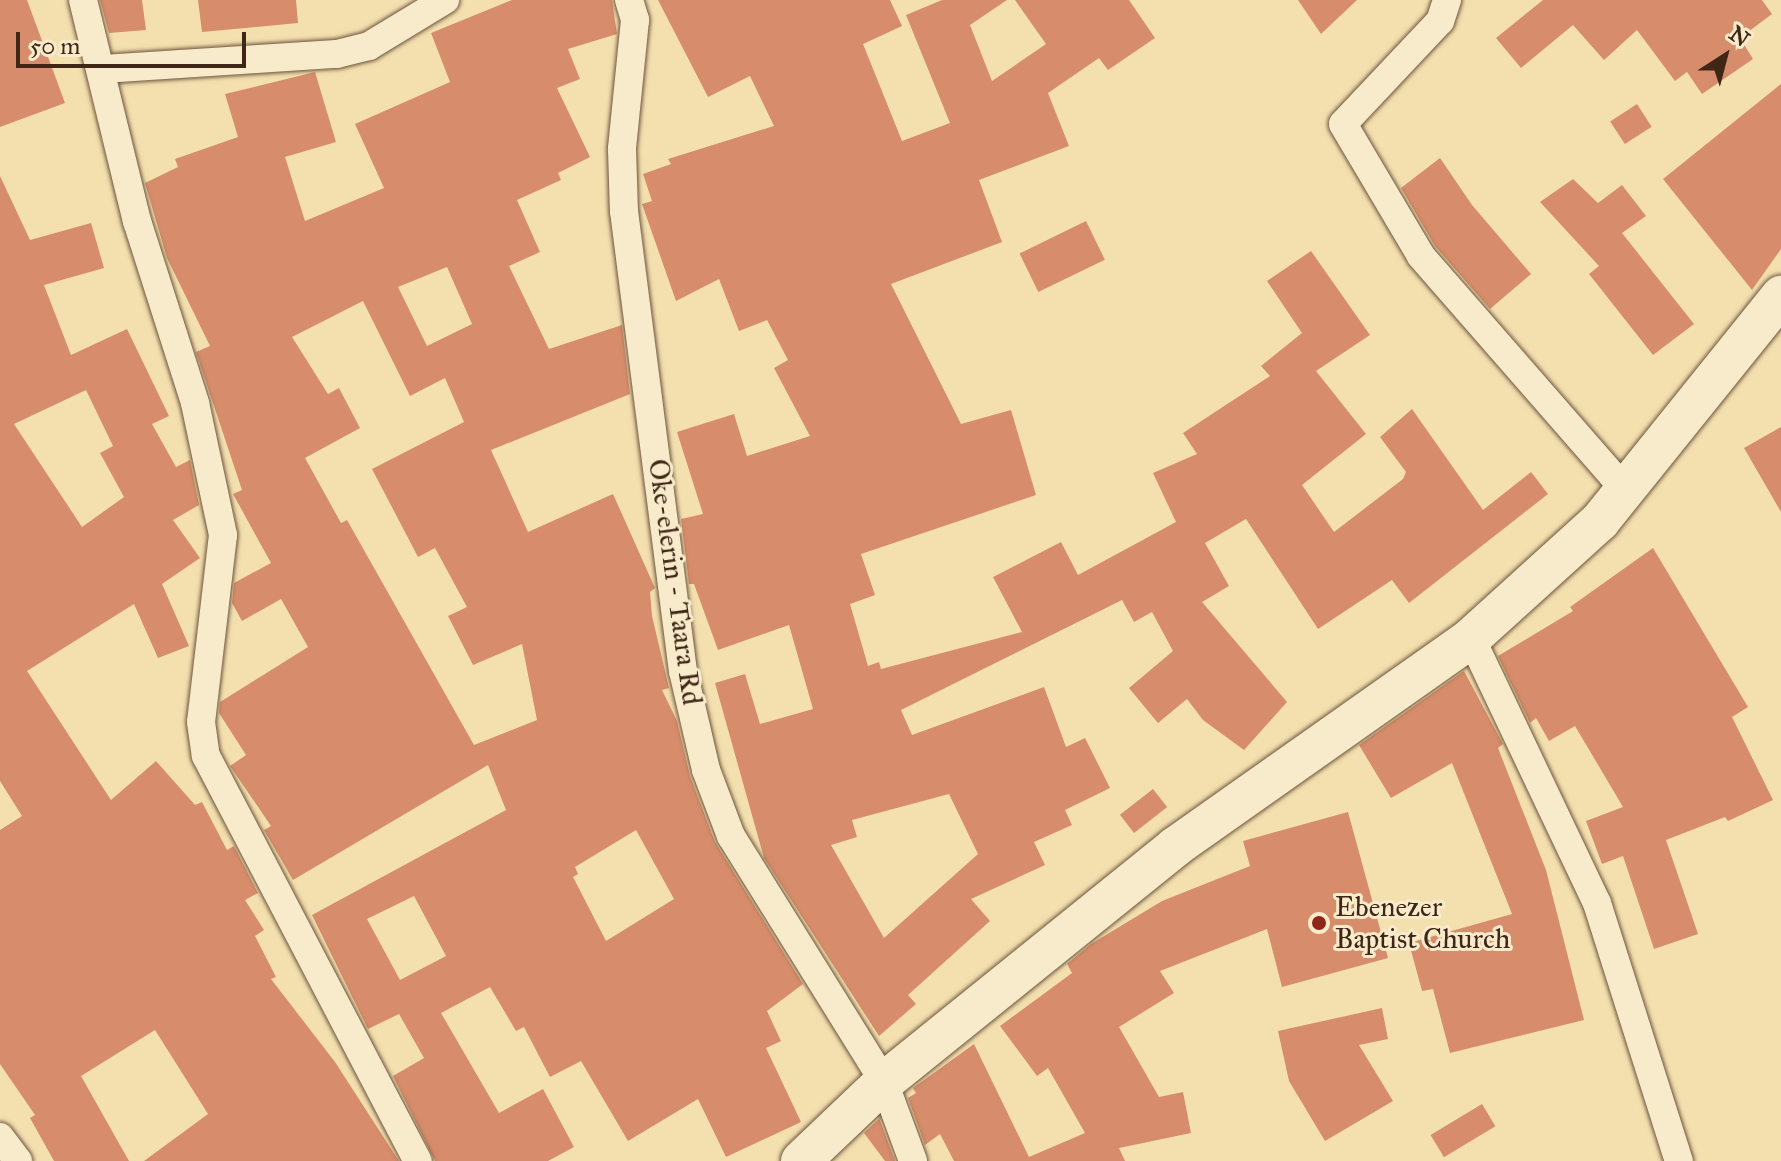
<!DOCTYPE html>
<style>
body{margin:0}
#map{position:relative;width:1781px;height:1161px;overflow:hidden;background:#f4e0af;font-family:"IM FELL Great Primer",serif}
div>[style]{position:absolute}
.building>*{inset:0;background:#d78d6b;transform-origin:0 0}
.roads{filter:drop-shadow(0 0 2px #6c543c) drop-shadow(0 0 2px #6c543c)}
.street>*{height:28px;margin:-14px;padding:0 14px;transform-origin:14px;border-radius:14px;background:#f8ebcb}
.secondary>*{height:40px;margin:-20px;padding:0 20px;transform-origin:20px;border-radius:20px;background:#f8ebcb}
.dots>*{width:22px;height:22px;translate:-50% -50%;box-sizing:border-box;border:4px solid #f8ebcb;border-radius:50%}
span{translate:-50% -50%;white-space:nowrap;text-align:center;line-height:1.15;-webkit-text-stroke:6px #f8ebcb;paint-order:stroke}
.street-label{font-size:28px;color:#3f2616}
.poi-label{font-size:28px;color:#3f2616}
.left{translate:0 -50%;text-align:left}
.north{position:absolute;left:1685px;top:16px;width:80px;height:80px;-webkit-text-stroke:6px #f8ebcb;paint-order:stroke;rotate:36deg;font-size:22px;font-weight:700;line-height:32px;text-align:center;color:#3f2616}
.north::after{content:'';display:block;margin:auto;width:28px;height:36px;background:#3f2616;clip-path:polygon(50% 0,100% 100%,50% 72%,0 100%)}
.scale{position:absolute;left:16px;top:32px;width:230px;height:36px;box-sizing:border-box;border:4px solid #3f2616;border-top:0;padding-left:10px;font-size:24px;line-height:28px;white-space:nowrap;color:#3f2616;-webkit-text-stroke:6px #f8ebcb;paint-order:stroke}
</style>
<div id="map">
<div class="building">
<div style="clip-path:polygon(0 0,27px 0,65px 103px,0 127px)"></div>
<div style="clip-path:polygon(100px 0,142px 0,146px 30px,109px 33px)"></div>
<div style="clip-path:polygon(198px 0,296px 0,298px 23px,202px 32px)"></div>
<div style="clip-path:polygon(evenodd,512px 0,612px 0,617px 34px,568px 49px,580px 79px,557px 88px,590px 157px,558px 173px,561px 180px,517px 200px,540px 252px,509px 266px,549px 349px,622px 325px,630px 394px,491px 450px,528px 532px,613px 494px,655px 588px,650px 592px,652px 616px,669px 688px,662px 690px,677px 721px,690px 776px,715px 842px,803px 984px,767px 1011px,781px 1041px,766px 1048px,801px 1122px,726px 1157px,698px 1099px,628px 1141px,581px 1061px,550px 1077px,524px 1027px,516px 1031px,490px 987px,441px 1013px,499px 1113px,543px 1089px,574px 1147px,548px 1161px,435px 1161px,393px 1076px,424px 1058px,399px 1014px,368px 1029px,312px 915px,506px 810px,488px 765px,293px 880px,264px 830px,271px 826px,230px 766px,246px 755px,219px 713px,220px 702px,308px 647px,281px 599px,242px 621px,232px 603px,234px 583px,271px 563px,233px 494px,242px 490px,196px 352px,210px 346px,167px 258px,145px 183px,178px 167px,175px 159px,238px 137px,225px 94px,315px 72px,336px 142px,285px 157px,305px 221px,384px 188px,355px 124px,450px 82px,431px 33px,512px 0,447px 267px,472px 324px,427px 346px,398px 287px,447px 267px,512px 0,363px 301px,410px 396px,445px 378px,464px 422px,372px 469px,418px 557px,435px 548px,467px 607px,448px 616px,473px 665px,522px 644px,537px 720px,474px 745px,347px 520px,341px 523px,305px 458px,360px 428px,339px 388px,328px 394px,292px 337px,363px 301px,512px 0,636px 830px,674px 899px,606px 941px,573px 877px,578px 874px,575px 867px,636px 830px,512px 0,414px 896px,446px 956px,400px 980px,367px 919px,414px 896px)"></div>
<div style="clip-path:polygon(evenodd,658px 0,890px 0,902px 26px,863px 44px,902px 141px,950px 123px,906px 15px,942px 0,1007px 0,970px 25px,992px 81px,1046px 44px,1015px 0,1129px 0,1155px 38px,1108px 70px,1099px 58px,1048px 93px,1069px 146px,979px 180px,1002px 242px,891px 284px,961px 424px,1011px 410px,1036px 495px,861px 554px,875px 595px,850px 604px,868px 666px,879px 662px,881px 669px,1022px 632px,993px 577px,1061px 542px,1078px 575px,1176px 522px,1153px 473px,1197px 454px,1183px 433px,1270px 376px,1261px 366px,1302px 333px,1267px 281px,1311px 251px,1370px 335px,1316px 371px,1366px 434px,1302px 485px,1334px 532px,1403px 479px,1406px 472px,1380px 437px,1412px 409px,1483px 510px,1531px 472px,1548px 494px,1409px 603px,1392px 580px,1318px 629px,1246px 519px,1205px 543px,1229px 586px,1202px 602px,1287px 702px,1244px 750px,1203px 720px,1187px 699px,1158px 723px,1129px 688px,1173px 651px,1152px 612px,1134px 622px,1122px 600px,901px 710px,912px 735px,1044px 687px,1066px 747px,1085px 738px,1110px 788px,1065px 810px,1072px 825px,1034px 842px,1045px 865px,971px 899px,990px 921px,908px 995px,916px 1004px,879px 1036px,764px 858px,715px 683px,745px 674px,760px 724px,813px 709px,789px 625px,718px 650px,694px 584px,689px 584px,681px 519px,703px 514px,677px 432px,734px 414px,747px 456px,810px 436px,774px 368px,788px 360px,767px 320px,739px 331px,719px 279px,676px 301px,642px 204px,652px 201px,643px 174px,671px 164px,668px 159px,774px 126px,750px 76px,708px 97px,658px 0,949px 794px,978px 854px,884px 938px,831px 845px,857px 837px,852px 820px,949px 794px)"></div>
<div style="clip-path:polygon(1298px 0,1357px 0,1321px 34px)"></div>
<div style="clip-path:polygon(1543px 0,1762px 0,1772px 14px,1740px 38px,1753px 59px,1702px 94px,1687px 72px,1675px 81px,1637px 30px,1604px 60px,1573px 25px,1521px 68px,1496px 38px)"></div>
<div style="clip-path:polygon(1781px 84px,1781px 249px,1752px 290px,1663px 179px)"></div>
<div style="left:1637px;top:104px;width:27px;height:32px;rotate:57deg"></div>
<div style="clip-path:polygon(1440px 158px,1472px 205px,1531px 274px,1490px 309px,1435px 246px,1401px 188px)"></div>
<div style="clip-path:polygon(evenodd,0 176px,30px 240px,91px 223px,104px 268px,44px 285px,71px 355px,127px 329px,169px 416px,152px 424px,176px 467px,190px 460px,199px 505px,173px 520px,200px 558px,162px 584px,189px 646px,158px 658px,134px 604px,27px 671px,111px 800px,156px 761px,195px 805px,202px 802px,227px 850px,234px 846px,258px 893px,245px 900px,264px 930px,255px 936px,276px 977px,271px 979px,335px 1062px,399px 1161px,144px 1161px,208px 1114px,155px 1030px,81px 1076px,129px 1161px,54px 1161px,30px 1118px,35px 1115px,0 1064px,0 830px,22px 816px,0 781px,0 176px,86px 390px,113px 446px,100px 453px,124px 497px,82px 527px,14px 424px,86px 390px)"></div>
<div style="clip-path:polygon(1573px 179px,1598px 203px,1622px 185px,1646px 216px,1622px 233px,1694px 324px,1653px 355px,1589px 274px,1599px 266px,1540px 202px)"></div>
<div style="left:1086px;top:221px;width:43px;height:74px;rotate:64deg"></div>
<div style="clip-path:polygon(1781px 427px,1781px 512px,1744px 448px)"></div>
<div style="clip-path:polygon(1653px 548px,1748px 707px,1732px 717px,1773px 800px,1728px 821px,1725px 817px,1666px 840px,1698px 934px,1654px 949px,1623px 856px,1602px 864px,1586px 821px,1623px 807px,1575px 726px,1549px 741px,1536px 718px,1530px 723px,1498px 656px,1573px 611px,1570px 607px)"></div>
<div style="clip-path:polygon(1464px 671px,1503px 744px,1498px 748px,1546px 870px,1584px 1020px,1450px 1053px,1433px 989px,1422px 991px,1409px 943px,1512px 914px,1452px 763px,1391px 798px,1359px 745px)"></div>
<div style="left:1153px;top:789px;width:23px;height:42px;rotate:52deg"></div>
<div style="clip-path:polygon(1348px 812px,1388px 958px,1282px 987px,1267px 929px,1160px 971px,1174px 993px,1119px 1027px,1159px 1097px,1183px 1092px,1191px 1133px,1119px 1148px,1125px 1161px,954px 1161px,940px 1134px,925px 1145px,908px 1098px,916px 1093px,913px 1088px,974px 1044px,1029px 1157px,1085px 1133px,1048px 1068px,1037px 1076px,1000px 1026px,1072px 973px,1067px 964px,1091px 944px,1162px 901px,1250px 866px,1243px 841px)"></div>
<div style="clip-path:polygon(1382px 1008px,1388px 1039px,1359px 1045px,1393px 1101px,1325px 1141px,1289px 1081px,1278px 1031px)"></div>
<div style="left:1482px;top:1104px;width:26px;height:60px;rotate:59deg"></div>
<div style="clip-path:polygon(879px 1119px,879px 1118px,895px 1161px,885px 1161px,864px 1133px)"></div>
</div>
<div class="roads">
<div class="street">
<div style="left:83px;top:0;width:228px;rotate:76.3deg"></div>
<div style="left:137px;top:221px;width:191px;rotate:72.3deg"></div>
<div style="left:195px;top:403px;width:135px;rotate:78deg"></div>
<div style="left:223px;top:535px;width:188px;rotate:96.7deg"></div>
<div style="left:201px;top:722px;width:34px;rotate:82deg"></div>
<div style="left:206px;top:756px;width:457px;rotate:62.4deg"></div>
<div style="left:629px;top:0;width:21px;rotate:73deg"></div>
<div style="left:635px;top:20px;width:130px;rotate:95.8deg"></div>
<div style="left:622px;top:149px;width:62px;rotate:88.2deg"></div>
<div style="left:624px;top:211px;width:464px;rotate:82.7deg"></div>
<div style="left:683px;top:671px;width:102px;rotate:76.9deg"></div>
<div style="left:706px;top:770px;width:71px;rotate:69.3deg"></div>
<div style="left:731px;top:836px;width:290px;rotate:58.1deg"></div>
<div style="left:884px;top:1082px;width:84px;rotate:69.8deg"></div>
<div style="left:1447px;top:0;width:22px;rotate:108deg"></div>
<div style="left:1440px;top:21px;width:141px;rotate:133.3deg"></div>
<div style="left:1343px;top:124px;width:153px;rotate:59.4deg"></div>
<div style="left:1421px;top:256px;width:312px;rotate:48.9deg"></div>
<div style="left:103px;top:69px;width:234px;rotate:-3.7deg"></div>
<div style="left:337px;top:54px;width:33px;rotate:-14deg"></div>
<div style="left:369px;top:46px;width:89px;rotate:-31.2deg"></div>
<div style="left:1471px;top:638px;width:293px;rotate:64.6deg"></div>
<div style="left:1597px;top:903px;width:271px;rotate:72.4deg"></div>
<div style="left:0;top:1137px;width:30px;rotate:53deg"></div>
</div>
<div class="secondary">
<div style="left:801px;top:1161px;width:115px;rotate:-43.6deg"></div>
<div style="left:884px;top:1082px;width:374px;rotate:-38.9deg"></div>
<div style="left:1175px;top:847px;width:362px;rotate:-35.2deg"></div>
<div style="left:1471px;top:638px;width:174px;rotate:-42.2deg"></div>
<div style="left:1600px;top:521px;width:289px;rotate:-51.2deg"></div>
</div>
</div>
<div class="dots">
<div style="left:1319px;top:923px;background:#8f2418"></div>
</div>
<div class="street-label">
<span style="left:675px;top:582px;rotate:82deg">Oke-elerin - Taara Rd</span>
</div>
<div class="poi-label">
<span class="left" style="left:1335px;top:923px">Ebenezer<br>Baptist Church</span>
</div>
<div class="north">N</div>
<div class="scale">50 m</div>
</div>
